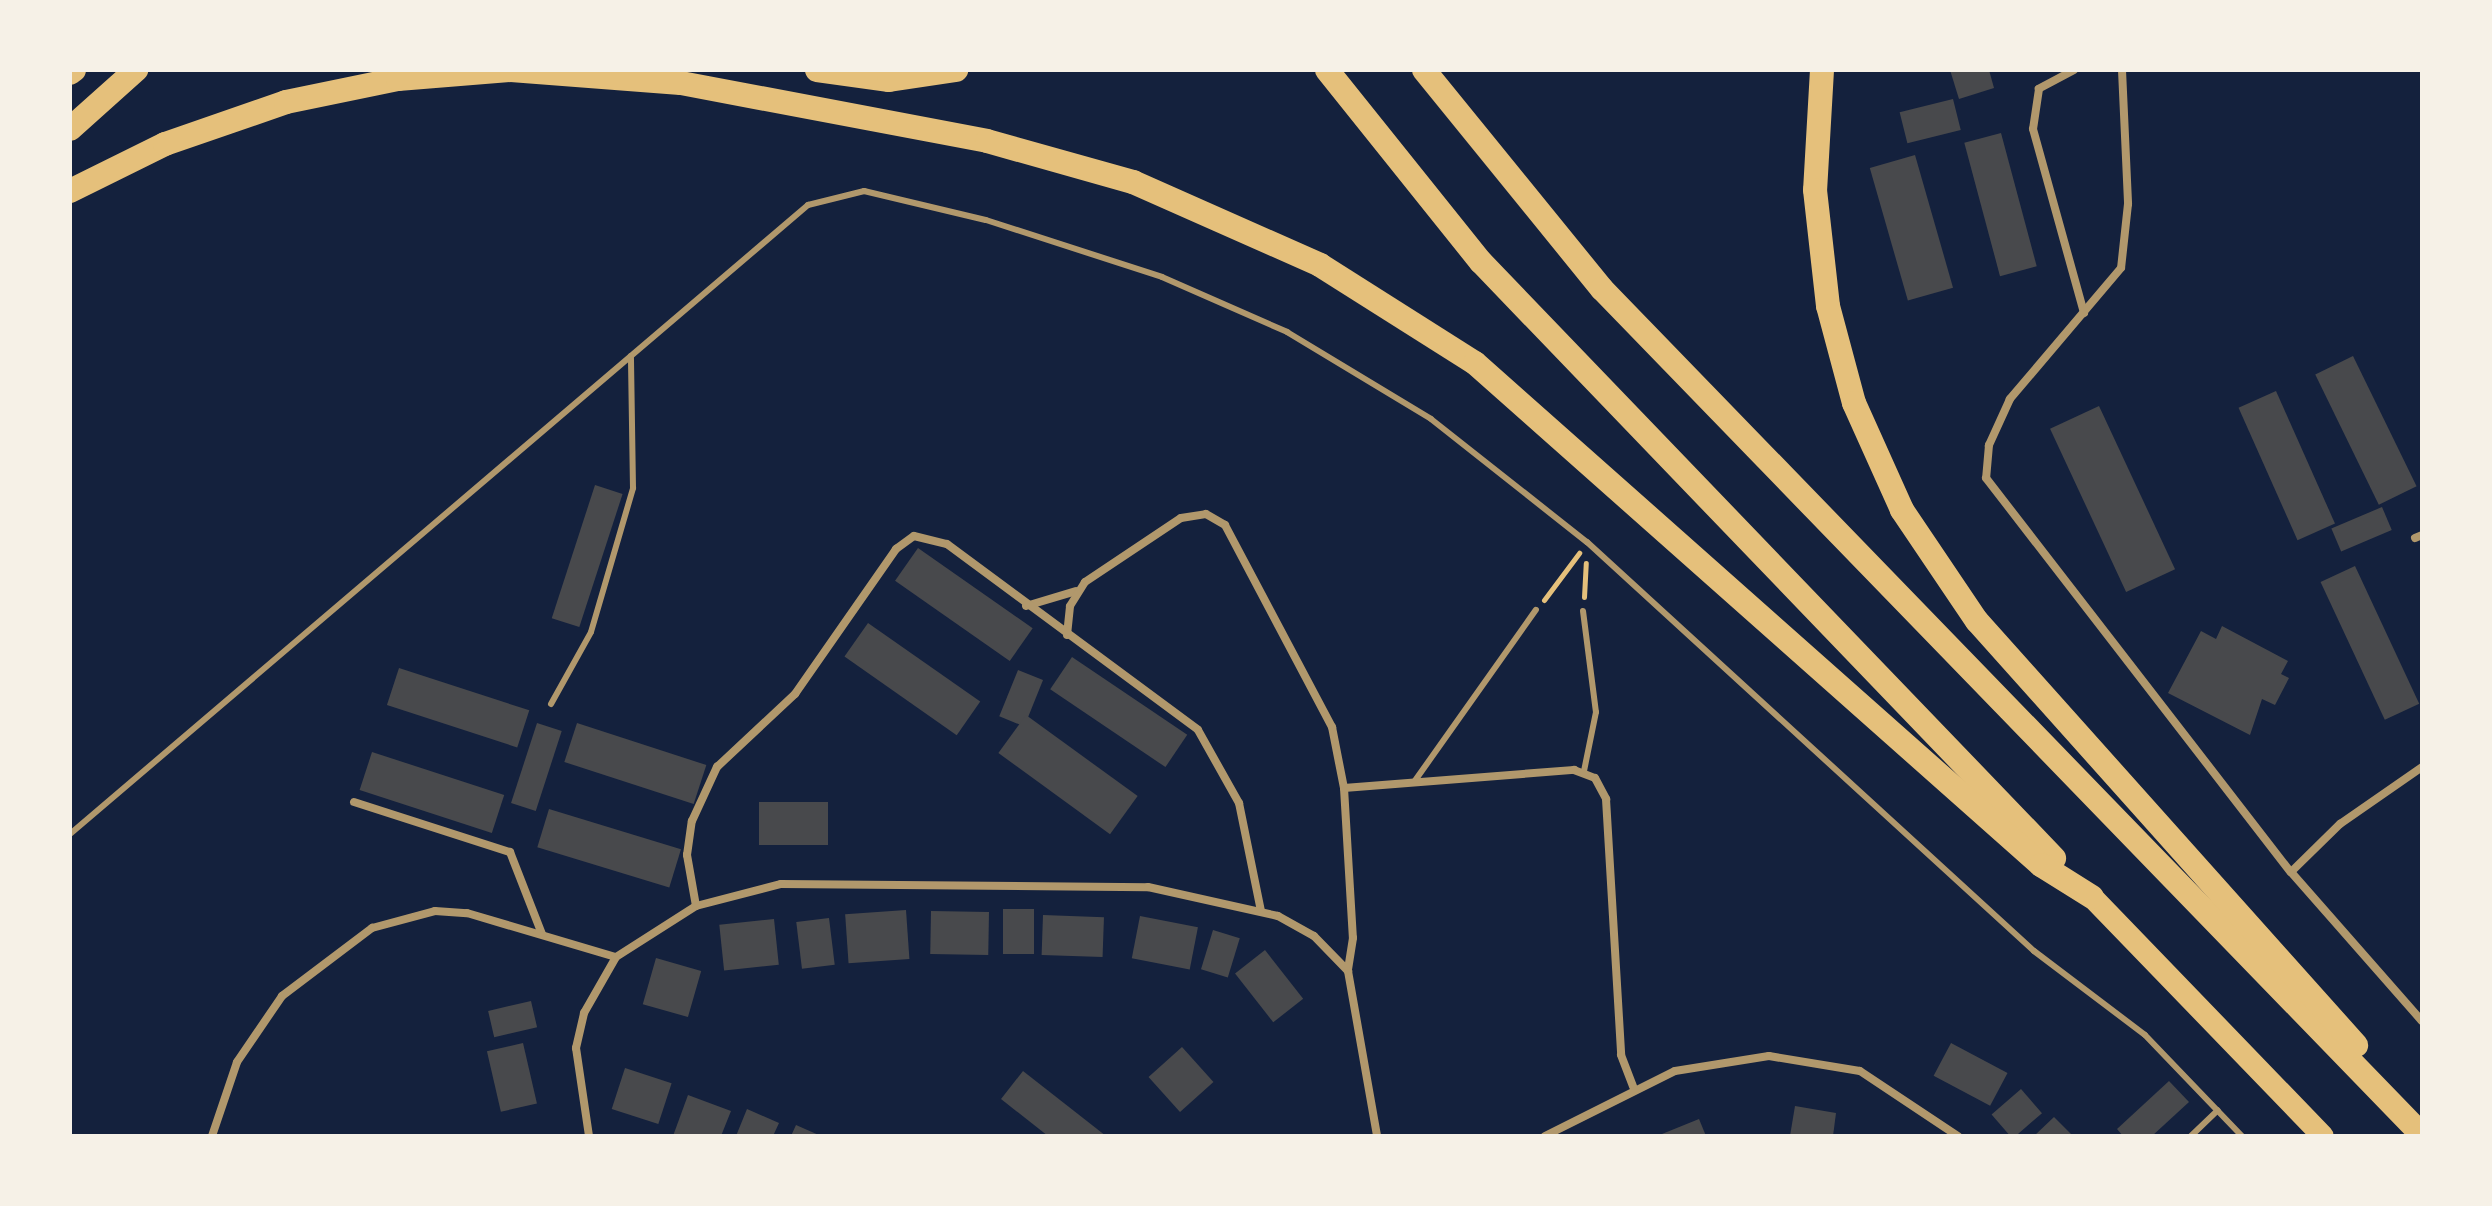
<!DOCTYPE html>
<style>
body{margin:0}
#map{position:relative;width:2492px;height:1206px;overflow:hidden;background:#14213d;font-family:"Fira Sans Condensed",sans-serif}
div>[style]{position:absolute}
.building>*{inset:0;background:#48494c;transform-origin:0 0}
.path>*{height:5px;margin:-2.5px;padding:0 2.5px;transform-origin:2.5px;border-radius:2.5px;background:#e5c07b}
.service>*{height:6px;margin:-3px;padding:0 3px;transform-origin:3px;border-radius:3px;background:#b1986c}
.minor>*{height:8px;margin:-4px;padding:0 4px;transform-origin:4px;border-radius:4px;background:#b1986c}
.trunk>*{height:22px;margin:-11px;padding:0 11px;transform-origin:11px;border-radius:11px;background:#e5c07b}
.motorway>*{height:24px;margin:-12px;padding:0 12px;transform-origin:12px;border-radius:12px;background:#e5c07b}
span{translate:-50% -50%;white-space:nowrap;text-align:center;line-height:1.15;-webkit-text-stroke:6px #f6f1e7;paint-order:stroke}
.frame{position:absolute;inset:0;border:72px solid #f6f1e7;pointer-events:none}
</style>
<div id="map">
<div class="building">
<div style="clip-path:polygon(1950px 70px,1989px 70px,1994px 88px,1959px 99px)"></div>
<div style="left:1953px;top:99px;width:32px;height:55px;rotate:76deg"></div>
<div style="left:2001px;top:133px;width:138px;height:38px;rotate:75deg"></div>
<div style="left:1915px;top:155px;width:138px;height:47px;rotate:74deg"></div>
<div style="left:2353px;top:356px;width:145px;height:42px;rotate:64deg"></div>
<div style="left:2276px;top:391px;width:145px;height:41px;rotate:66deg"></div>
<div style="left:2099px;top:406px;width:180px;height:54px;rotate:65deg"></div>
<div style="left:595px;top:485px;width:29px;height:140px;rotate:18deg"></div>
<div style="left:2382px;top:507px;width:25px;height:55px;rotate:67deg"></div>
<div style="left:918px;top:548px;width:140px;height:40px;rotate:35deg"></div>
<div style="left:2355px;top:566px;width:152px;height:38px;rotate:65deg"></div>
<div style="left:868px;top:623px;width:137px;height:41px;rotate:35deg"></div>
<div style="clip-path:polygon(2222px 626px,2288px 661px,2281px 674px,2289px 678px,2275px 705px,2262px 699px,2250px 735px,2168px 693px,2201px 631px,2216px 639px)"></div>
<div style="left:1072px;top:657px;width:139px;height:39px;rotate:34deg"></div>
<div style="left:399px;top:668px;width:137px;height:39px;rotate:18deg"></div>
<div style="left:1018px;top:670px;width:27px;height:50px;rotate:22deg"></div>
<div style="left:1026px;top:715px;width:138px;height:47px;rotate:36deg"></div>
<div style="left:537px;top:723px;width:26px;height:84px;rotate:18deg"></div>
<div style="left:577px;top:723px;width:136px;height:41px;rotate:18deg"></div>
<div style="left:372px;top:752px;width:139px;height:40px;rotate:18deg"></div>
<div style="left:759px;top:802px;width:69px;height:43px"></div>
<div style="left:549px;top:809px;width:138px;height:40px;rotate:17deg"></div>
<div style="left:1003px;top:909px;width:31px;height:45px"></div>
<div style="left:906px;top:910px;width:49px;height:61px;rotate:86deg"></div>
<div style="left:931px;top:911px;width:58px;height:43px;rotate:1deg"></div>
<div style="left:1043px;top:915px;width:61px;height:40px;rotate:2deg"></div>
<div style="left:1140px;top:916px;width:59px;height:43px;rotate:11deg"></div>
<div style="left:829px;top:918px;width:47px;height:33px;rotate:83deg"></div>
<div style="left:774px;top:919px;width:46px;height:55px;rotate:84deg"></div>
<div style="left:1213px;top:930px;width:28px;height:41px;rotate:17deg"></div>
<div style="left:1265px;top:950px;width:62px;height:38px;rotate:52deg"></div>
<div style="left:656px;top:958px;width:47px;height:48px;rotate:16deg"></div>
<div style="left:531px;top:1001px;width:27px;height:44px;rotate:77deg"></div>
<div style="left:523px;top:1043px;width:62px;height:37px;rotate:77deg"></div>
<div style="left:1951px;top:1043px;width:64px;height:37px;rotate:28deg"></div>
<div style="left:1182px;top:1047px;width:47px;height:45px;rotate:48deg"></div>
<div style="left:625px;top:1068px;width:49px;height:43px;rotate:18deg"></div>
<div style="clip-path:polygon(1023px 1071px,1106px 1136px,1048px 1136px,1001px 1099px)"></div>
<div style="clip-path:polygon(2169px 1081px,2189px 1102px,2152px 1136px,2123px 1136px,2117px 1129px)"></div>
<div style="left:2021px;top:1089px;width:32px;height:39px;rotate:49deg"></div>
<div style="clip-path:polygon(688px 1095px,731px 1111px,721px 1136px,673px 1136px)"></div>
<div style="clip-path:polygon(1795px 1106px,1836px 1113px,1833px 1136px,1790px 1136px)"></div>
<div style="clip-path:polygon(747px 1109px,779px 1123px,773px 1136px,736px 1136px)"></div>
<div style="clip-path:polygon(2054px 1117px,2073px 1136px,2034px 1136px)"></div>
<div style="clip-path:polygon(1699px 1119px,1706px 1136px,1657px 1136px)"></div>
<div style="clip-path:polygon(796px 1125px,821px 1136px,791px 1136px)"></div>
</div>
<div class="path">
<div style="left:1584px;top:597px;width:34px;rotate:-87deg"></div>
<div style="left:1544px;top:600px;width:59px;rotate:-53.3deg"></div>
</div>
<div class="service">
<div style="left:1583px;top:611px;width:102px;rotate:82.7deg"></div>
<div style="left:1596px;top:712px;width:60px;rotate:101.5deg"></div>
<div style="left:551px;top:704px;width:82px;rotate:-60.9deg"></div>
<div style="left:591px;top:632px;width:150px;rotate:-73.7deg"></div>
<div style="left:633px;top:488px;width:132px;rotate:-90.9deg"></div>
<div style="left:1414px;top:782px;width:211px;rotate:-54.7deg"></div>
<div style="left:70px;top:834px;width:970px;rotate:-40.44deg"></div>
<div style="left:808px;top:205px;width:58px;rotate:-14deg"></div>
<div style="left:864px;top:191px;width:125px;rotate:13.4deg"></div>
<div style="left:986px;top:220px;width:185px;rotate:17.9deg"></div>
<div style="left:1162px;top:277px;width:137px;rotate:23.7deg"></div>
<div style="left:1287px;top:332px;width:168px;rotate:31.1deg"></div>
<div style="left:1431px;top:419px;width:199px;rotate:38.3deg"></div>
<div style="left:1587px;top:542px;width:606px;rotate:42.46deg"></div>
<div style="left:2034px;top:951px;width:139px;rotate:37.1deg"></div>
<div style="left:2145px;top:1035px;width:140px;rotate:46.2deg"></div>
<div style="left:2191px;top:1136px;width:37px;rotate:-44deg"></div>
</div>
<div class="minor">
<div style="left:2074px;top:70px;width:40px;rotate:152deg"></div>
<div style="left:2039px;top:89px;width:40px;rotate:98.5deg"></div>
<div style="left:2033px;top:129px;width:191px;rotate:74.5deg"></div>
<div style="left:2122px;top:70px;width:134px;rotate:87.4deg"></div>
<div style="left:2128px;top:204px;width:64px;rotate:96.2deg"></div>
<div style="left:2121px;top:268px;width:172px;rotate:130.3deg"></div>
<div style="left:2010px;top:399px;width:51px;rotate:114.5deg"></div>
<div style="left:1989px;top:445px;width:33px;rotate:95deg"></div>
<div style="left:1986px;top:478px;width:498px;rotate:52.3deg"></div>
<div style="left:2291px;top:872px;width:198px;rotate:48.7deg"></div>
<div style="left:2415px;top:538px;width:8px;rotate:-23deg"></div>
<div style="left:1026px;top:606px;width:52px;rotate:-16.7deg"></div>
<div style="left:1067px;top:635px;width:29px;rotate:-84deg"></div>
<div style="left:1070px;top:606px;width:28px;rotate:-58deg"></div>
<div style="left:1085px;top:582px;width:115px;rotate:-33.7deg"></div>
<div style="left:1181px;top:518px;width:25px;rotate:-9deg"></div>
<div style="left:1206px;top:514px;width:22px;rotate:30deg"></div>
<div style="left:1225px;top:525px;width:229px;rotate:62.1deg"></div>
<div style="left:1332px;top:727px;width:62px;rotate:78.9deg"></div>
<div style="left:1344px;top:788px;width:150px;rotate:86.6deg"></div>
<div style="left:1353px;top:938px;width:33px;rotate:99deg"></div>
<div style="left:1344px;top:788px;width:231px;rotate:-4.5deg"></div>
<div style="left:1574px;top:770px;width:22px;rotate:21deg"></div>
<div style="left:1595px;top:778px;width:24px;rotate:62deg"></div>
<div style="left:1606px;top:799px;width:256px;rotate:86.6deg"></div>
<div style="left:1621px;top:1055px;width:34px;rotate:69deg"></div>
<div style="left:354px;top:802px;width:164px;rotate:17.8deg"></div>
<div style="left:510px;top:852px;width:88px;rotate:68.7deg"></div>
<div style="left:2291px;top:872px;width:69px;rotate:-44.4deg"></div>
<div style="left:2340px;top:824px;width:100px;rotate:-34.8deg"></div>
<div style="left:696px;top:906px;width:52px;rotate:-100deg"></div>
<div style="left:687px;top:855px;width:34px;rotate:-82deg"></div>
<div style="left:692px;top:821px;width:60px;rotate:-65.2deg"></div>
<div style="left:717px;top:767px;width:107px;rotate:-43.1deg"></div>
<div style="left:795px;top:694px;width:177px;rotate:-55.1deg"></div>
<div style="left:896px;top:549px;width:22px;rotate:-36deg"></div>
<div style="left:914px;top:536px;width:34px;rotate:14deg"></div>
<div style="left:947px;top:544px;width:312px;rotate:36.5deg"></div>
<div style="left:1198px;top:730px;width:84px;rotate:60.7deg"></div>
<div style="left:1239px;top:803px;width:110px;rotate:78.5deg"></div>
<div style="left:212px;top:1136px;width:78px;rotate:-71.3deg"></div>
<div style="left:237px;top:1062px;width:80px;rotate:-55.7deg"></div>
<div style="left:282px;top:996px;width:113px;rotate:-37.1deg"></div>
<div style="left:372px;top:928px;width:65px;rotate:-15.1deg"></div>
<div style="left:435px;top:911px;width:32px;rotate:4deg"></div>
<div style="left:467px;top:913px;width:155px;rotate:16.5deg"></div>
<div style="left:589px;top:1136px;width:89px;rotate:-98.4deg"></div>
<div style="left:576px;top:1048px;width:36px;rotate:-77deg"></div>
<div style="left:584px;top:1013px;width:64px;rotate:-60.3deg"></div>
<div style="left:616px;top:957px;width:95px;rotate:-32.5deg"></div>
<div style="left:696px;top:906px;width:88px;rotate:-14.5deg"></div>
<div style="left:781px;top:884px;width:367px;rotate:0.5deg"></div>
<div style="left:1148px;top:887px;width:133px;rotate:12.6deg"></div>
<div style="left:1278px;top:916px;width:41px;rotate:29.1deg"></div>
<div style="left:1314px;top:936px;width:49px;rotate:45.8deg"></div>
<div style="left:1348px;top:971px;width:168px;rotate:80deg"></div>
<div style="left:1545px;top:1136px;width:145px;rotate:-26.6deg"></div>
<div style="left:1675px;top:1071px;width:95px;rotate:-9.1deg"></div>
<div style="left:1769px;top:1056px;width:92px;rotate:9.4deg"></div>
<div style="left:1860px;top:1071px;width:118px;rotate:33.6deg"></div>
</div>
<div class="trunk">
<div style="left:2092px;top:897px;width:332px;rotate:46deg"></div>
</div>
<div class="motorway">
<div style="left:817px;top:70px;width:73px;rotate:7.9deg"></div>
<div style="left:889px;top:80px;width:68px;rotate:-8.5deg"></div>
<div style="left:1327px;top:70px;width:246px;rotate:51.3deg"></div>
<div style="left:1481px;top:262px;width:827px;rotate:46.13deg"></div>
<div style="left:1424px;top:70px;width:282px;rotate:50.9deg"></div>
<div style="left:1602px;top:289px;width:1178px;rotate:45.89deg"></div>
<div style="left:1822px;top:70px;width:120px;rotate:93.3deg"></div>
<div style="left:1815px;top:190px;width:117px;rotate:83.6deg"></div>
<div style="left:1828px;top:306px;width:100px;rotate:75deg"></div>
<div style="left:1854px;top:403px;width:117px;rotate:65.8deg"></div>
<div style="left:1902px;top:510px;width:134px;rotate:56deg"></div>
<div style="left:1977px;top:621px;width:569px;rotate:48.21deg"></div>
<div style="left:70px;top:73px;width:5px;rotate:-37deg"></div>
<div style="left:70px;top:129px;width:89px;rotate:-41.8deg"></div>
<div style="left:70px;top:191px;width:106px;rotate:-26.3deg"></div>
<div style="left:165px;top:144px;width:128px;rotate:-19.1deg"></div>
<div style="left:286px;top:102px;width:114px;rotate:-11.6deg"></div>
<div style="left:398px;top:79px;width:113px;rotate:-4.6deg"></div>
<div style="left:511px;top:70px;width:170px;rotate:4.4deg"></div>
<div style="left:681px;top:83px;width:311px;rotate:10.7deg"></div>
<div style="left:987px;top:141px;width:152px;rotate:15.7deg"></div>
<div style="left:1133px;top:182px;width:205px;rotate:23.9deg"></div>
<div style="left:1320px;top:265px;width:183px;rotate:32.3deg"></div>
<div style="left:1475px;top:363px;width:757px;rotate:41.57deg"></div>
<div style="left:2041px;top:865px;width:60px;rotate:32.1deg"></div>
</div>
<div class="frame"></div>
</div>
